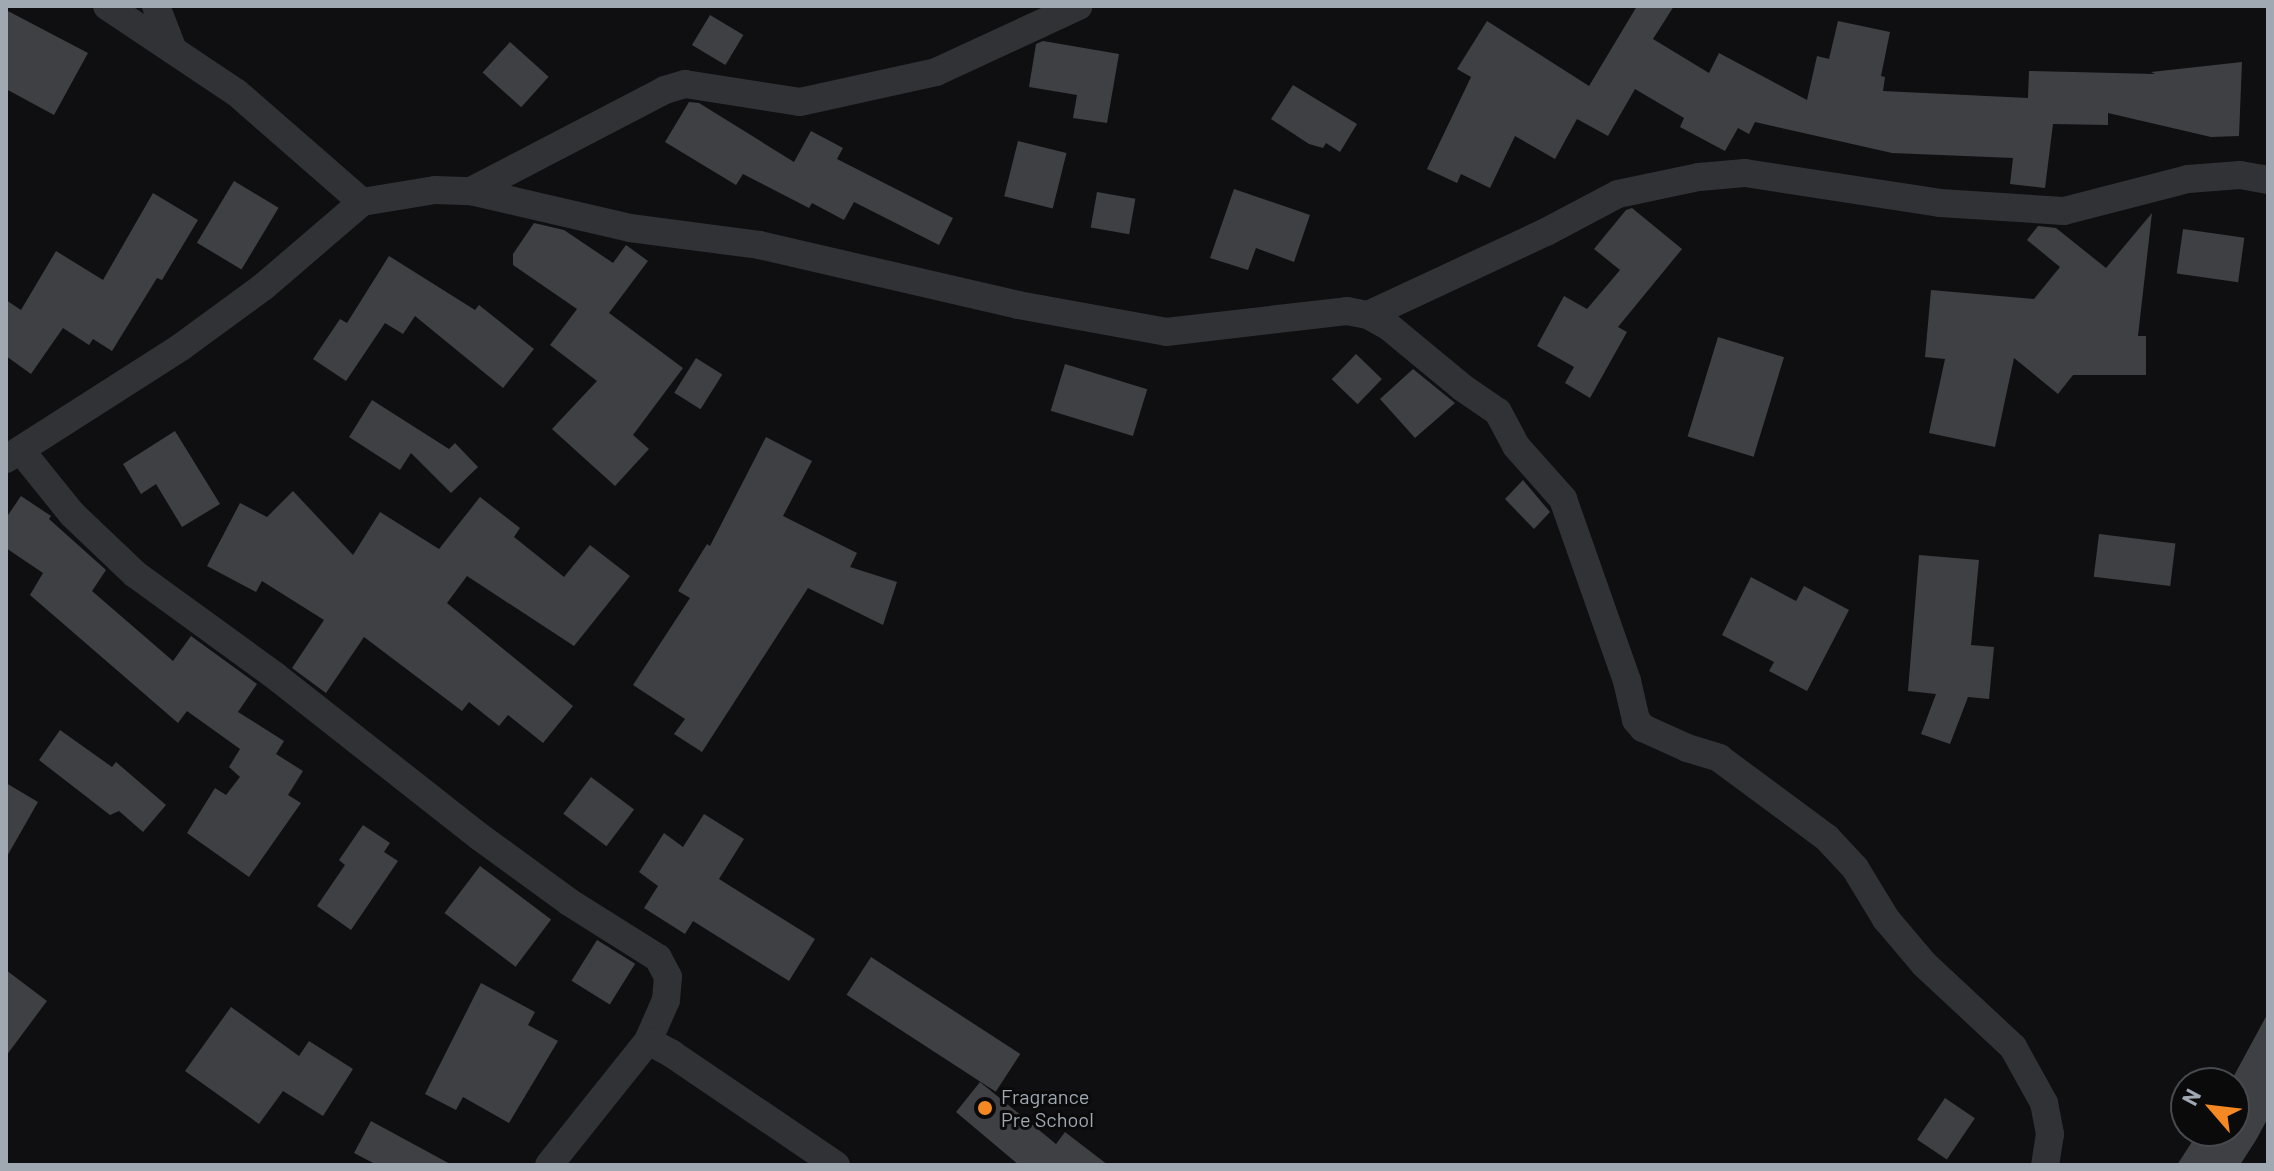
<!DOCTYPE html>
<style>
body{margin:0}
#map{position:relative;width:2274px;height:1171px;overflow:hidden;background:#0f0f11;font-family:Barlow,sans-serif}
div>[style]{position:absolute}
.building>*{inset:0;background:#3e4044;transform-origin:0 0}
.street>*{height:28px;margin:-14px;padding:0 14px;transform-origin:14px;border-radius:14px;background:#303236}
.dots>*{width:22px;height:22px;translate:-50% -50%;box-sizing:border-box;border:4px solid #0a0a0b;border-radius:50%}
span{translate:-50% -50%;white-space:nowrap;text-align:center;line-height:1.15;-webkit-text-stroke:6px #0a0a0b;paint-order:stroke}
.poi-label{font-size:20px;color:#a0a9b2}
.left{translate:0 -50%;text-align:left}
.frame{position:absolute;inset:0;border:8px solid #a0a9b2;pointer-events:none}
.north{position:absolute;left:2170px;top:1067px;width:80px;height:80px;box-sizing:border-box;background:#0a0a0b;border:2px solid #464a4e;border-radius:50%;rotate:298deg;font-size:22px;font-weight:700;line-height:32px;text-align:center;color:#a0a9b2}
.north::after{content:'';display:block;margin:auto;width:28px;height:36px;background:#f48924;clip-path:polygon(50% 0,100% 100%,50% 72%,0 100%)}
</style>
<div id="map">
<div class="building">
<div style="clip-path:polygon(1637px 6px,1674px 6px,1653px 39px,1709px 73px,1719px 53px,1807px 100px,1817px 56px,1829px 59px,1838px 21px,1890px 32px,1881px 76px,1885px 77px,1883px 91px,2028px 98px,2029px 71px,2155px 74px,2151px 72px,2242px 62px,2239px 136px,2211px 137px,2108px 113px,2108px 125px,2053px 124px,2045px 188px,2010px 184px,2013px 158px,1892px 153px,1755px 122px,1749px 134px,1738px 128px,1725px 151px,1680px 127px,1684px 118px,1635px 89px,1608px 136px,1577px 119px,1555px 159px,1515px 136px,1490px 188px,1461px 174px,1457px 183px,1427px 169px,1471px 77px,1457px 69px,1487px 21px,1589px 86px)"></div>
<div style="clip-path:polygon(6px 10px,88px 53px,54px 115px,6px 89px)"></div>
<div style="left:710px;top:15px;width:39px;height:35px;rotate:31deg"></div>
<div style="clip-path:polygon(1043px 41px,1119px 54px,1107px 123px,1073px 118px,1077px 95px,1029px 87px,1036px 44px)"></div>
<div style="left:510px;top:42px;width:52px;height:41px;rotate:42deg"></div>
<div style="clip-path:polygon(1293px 85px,1357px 124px,1340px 152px,1326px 143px,1323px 148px,1309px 144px,1271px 119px)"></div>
<div style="clip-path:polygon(689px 102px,699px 103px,794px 162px,811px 131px,843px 148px,837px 159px,953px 218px,939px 245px,854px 202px,844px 220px,812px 203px,809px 208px,743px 174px,736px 185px,665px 142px)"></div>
<div style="left:1018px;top:141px;width:50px;height:57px;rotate:14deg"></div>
<div style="left:234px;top:181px;width:52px;height:72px;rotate:31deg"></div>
<div style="clip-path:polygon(1234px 189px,1310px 215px,1294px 262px,1256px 248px,1248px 270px,1210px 258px)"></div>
<div style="left:1097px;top:192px;width:39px;height:36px;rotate:10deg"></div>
<div style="clip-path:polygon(153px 193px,198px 220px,162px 280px,157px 278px,112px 351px,93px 339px,89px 345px,63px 328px,31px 374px,6px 356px,6px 300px,21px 310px,56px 251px,103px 280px)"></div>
<div style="clip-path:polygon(1632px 208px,1682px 249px,1618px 327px,1627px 332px,1590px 398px,1565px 383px,1574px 367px,1537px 346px,1564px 296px,1587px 309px,1620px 270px,1594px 249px,1626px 210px)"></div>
<div style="clip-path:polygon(2152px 213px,2138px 336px,2146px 336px,2146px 375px,2073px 375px,2058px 394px,2014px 358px,1995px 447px,1929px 433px,1945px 359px,1925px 357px,1931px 290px,2034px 299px,2060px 267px,2027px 240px,2038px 226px,2056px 228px,2106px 268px)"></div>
<div style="clip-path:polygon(534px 223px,564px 230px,613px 263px,626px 245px,648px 261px,609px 313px,683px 368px,633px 435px,649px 449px,615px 486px,552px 429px,597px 381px,550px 345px,577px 309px,513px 265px,513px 254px)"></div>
<div style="left:2183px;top:229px;width:62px;height:45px;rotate:8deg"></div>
<div style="clip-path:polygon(389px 256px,475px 310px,479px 305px,534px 349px,503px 388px,415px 316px,403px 334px,385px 323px,346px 381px,313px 359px,340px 319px,347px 323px)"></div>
<div style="left:1718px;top:337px;width:69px;height:104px;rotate:17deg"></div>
<div style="left:1356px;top:354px;width:36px;height:35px;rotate:44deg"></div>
<div style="left:696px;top:358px;width:31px;height:41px;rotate:32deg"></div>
<div style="left:1065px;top:364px;width:86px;height:49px;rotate:17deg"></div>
<div style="clip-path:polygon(1413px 369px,1455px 403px,1415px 438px,1380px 399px)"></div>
<div style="clip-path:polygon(372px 400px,449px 449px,455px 443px,478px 467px,451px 493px,411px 453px,400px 470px,349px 437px)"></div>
<div style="clip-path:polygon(175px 431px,220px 504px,182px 527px,156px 484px,141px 494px,123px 464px)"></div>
<div style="clip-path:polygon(766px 437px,812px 461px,783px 516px,857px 553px,850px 567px,897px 582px,883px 625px,808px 588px,702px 752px,674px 734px,685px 719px,633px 685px,690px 598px,678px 591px,707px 544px,710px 546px)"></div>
<div style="clip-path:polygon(1523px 480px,1550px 512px,1534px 529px,1505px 499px)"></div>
<div style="clip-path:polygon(293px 491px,353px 555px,380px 512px,439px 549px,480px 497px,520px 528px,514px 537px,564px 577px,590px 545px,630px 576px,574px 646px,467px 576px,447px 603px,573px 706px,543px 743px,508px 715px,499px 726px,469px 702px,462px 711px,364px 637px,326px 693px,292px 668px,324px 620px,262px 581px,256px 592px,207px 566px,240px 503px,267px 517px)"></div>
<div style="clip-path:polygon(21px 496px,51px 516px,49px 519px,106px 570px,92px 591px,173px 661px,191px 636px,257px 684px,238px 712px,284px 741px,276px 754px,303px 771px,288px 795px,301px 803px,249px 877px,187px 833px,215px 788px,226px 795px,240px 777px,229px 767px,240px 749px,187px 711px,178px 723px,30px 595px,43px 573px,6px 548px,6px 518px)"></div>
<div style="left:2099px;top:534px;width:77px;height:43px;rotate:7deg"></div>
<div style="clip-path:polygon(1919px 555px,1979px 560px,1971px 645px,1994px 647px,1989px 699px,1968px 697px,1950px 744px,1921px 734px,1936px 694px,1908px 691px)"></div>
<div style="clip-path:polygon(1751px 577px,1796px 601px,1804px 586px,1849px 610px,1807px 691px,1769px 671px,1774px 662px,1722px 635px)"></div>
<div style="clip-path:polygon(60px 730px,112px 767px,116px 762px,166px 805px,143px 832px,119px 811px,110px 815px,39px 760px)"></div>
<div style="left:591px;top:777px;width:54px;height:46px;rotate:37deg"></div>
<div style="clip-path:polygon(6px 783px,38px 802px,6px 858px)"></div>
<div style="clip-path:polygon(704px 814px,744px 839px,719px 879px,815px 939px,789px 981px,693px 921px,685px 934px,644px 908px,658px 886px,639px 872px,664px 833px,683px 847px)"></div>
<div style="clip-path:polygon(363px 825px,390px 843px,384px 852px,398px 861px,351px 930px,317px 906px,345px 865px,339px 860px)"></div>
<div style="left:480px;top:866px;width:89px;height:59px;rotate:37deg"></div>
<div style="left:597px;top:940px;width:45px;height:48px;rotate:32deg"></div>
<div style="left:871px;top:957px;width:178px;height:45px;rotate:33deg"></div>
<div style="clip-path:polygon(6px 970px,47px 1001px,6px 1056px)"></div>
<div style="clip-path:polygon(481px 983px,535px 1012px,528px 1025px,558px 1041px,509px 1123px,463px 1097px,456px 1110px,425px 1094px)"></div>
<div style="clip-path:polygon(231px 1007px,299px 1056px,309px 1041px,353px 1069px,323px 1116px,283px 1091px,259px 1124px,185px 1071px)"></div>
<div style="clip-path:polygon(2268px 1013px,2268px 1118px,2256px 1140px,2240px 1165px,2177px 1165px,2199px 1131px,2234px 1131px,2234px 1083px,2230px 1083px)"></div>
<div style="clip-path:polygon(980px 1082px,1056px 1144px,1065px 1132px,1108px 1165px,1019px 1165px,956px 1112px)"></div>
<div style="left:1945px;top:1098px;width:36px;height:50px;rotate:34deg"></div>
<div style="clip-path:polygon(371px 1121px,452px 1165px,377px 1165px,354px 1153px)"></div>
</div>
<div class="street">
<div style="left:107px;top:6px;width:156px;rotate:33.8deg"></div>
<div style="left:237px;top:93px;width:166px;rotate:41.1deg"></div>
<div style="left:156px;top:6px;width:47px;rotate:68.9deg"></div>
<div style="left:471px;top:191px;width:219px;rotate:-27.5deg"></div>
<div style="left:665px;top:90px;width:21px;rotate:-17deg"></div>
<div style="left:685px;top:84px;width:116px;rotate:8.9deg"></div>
<div style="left:800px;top:102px;width:139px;rotate:-12.4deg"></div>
<div style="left:936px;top:72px;width:157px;rotate:-24.8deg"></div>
<div style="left:1368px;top:315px;width:196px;rotate:-25deg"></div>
<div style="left:1546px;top:232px;width:81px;rotate:-27.8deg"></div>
<div style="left:1618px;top:194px;width:83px;rotate:-11.9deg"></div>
<div style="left:1699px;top:177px;width:46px;rotate:-5deg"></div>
<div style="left:1745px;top:173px;width:197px;rotate:8.7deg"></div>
<div style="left:1940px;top:203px;width:124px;rotate:3.7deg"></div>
<div style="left:2064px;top:211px;width:128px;rotate:-14.5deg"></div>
<div style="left:2188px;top:179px;width:52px;rotate:-4.4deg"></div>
<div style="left:2240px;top:175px;width:28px;rotate:10deg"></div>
<div style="left:22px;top:452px;width:80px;rotate:51.1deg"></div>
<div style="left:72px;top:514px;width:87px;rotate:43.6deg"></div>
<div style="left:135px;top:574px;width:172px;rotate:36deg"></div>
<div style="left:274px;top:675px;width:262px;rotate:38.2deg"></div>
<div style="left:480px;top:837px;width:110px;rotate:36.1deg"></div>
<div style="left:569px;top:902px;width:105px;rotate:32.2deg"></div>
<div style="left:658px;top:958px;width:21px;rotate:62deg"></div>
<div style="left:668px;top:977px;width:23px;rotate:95deg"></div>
<div style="left:666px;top:1000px;width:45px;rotate:113.7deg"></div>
<div style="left:6px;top:459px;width:208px;rotate:-32.6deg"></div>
<div style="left:181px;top:347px;width:102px;rotate:-36.2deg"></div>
<div style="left:263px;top:287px;width:130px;rotate:-40.6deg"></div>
<div style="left:362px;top:202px;width:74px;rotate:-9.3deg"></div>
<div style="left:435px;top:190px;width:36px;rotate:2deg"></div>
<div style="left:471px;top:191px;width:163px;rotate:13.1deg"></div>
<div style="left:630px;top:228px;width:130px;rotate:7.5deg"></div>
<div style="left:759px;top:245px;width:266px;rotate:13deg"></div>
<div style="left:1018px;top:305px;width:150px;rotate:10.3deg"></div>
<div style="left:1166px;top:332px;width:182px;rotate:-6.6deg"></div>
<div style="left:1347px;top:311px;width:21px;rotate:11deg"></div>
<div style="left:1368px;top:315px;width:23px;rotate:29deg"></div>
<div style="left:1388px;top:326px;width:97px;rotate:39.6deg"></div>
<div style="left:1463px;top:388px;width:42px;rotate:34.4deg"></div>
<div style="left:1498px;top:412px;width:38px;rotate:62deg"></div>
<div style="left:1516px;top:446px;width:71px;rotate:48.4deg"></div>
<div style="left:1563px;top:499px;width:193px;rotate:70.6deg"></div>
<div style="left:1627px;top:681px;width:40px;rotate:77deg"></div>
<div style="left:1636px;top:720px;width:11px;rotate:49deg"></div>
<div style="left:1643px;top:728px;width:48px;rotate:24.4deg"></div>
<div style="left:1687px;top:748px;width:34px;rotate:17deg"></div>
<div style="left:1719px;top:758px;width:134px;rotate:36.5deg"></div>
<div style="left:1827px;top:838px;width:41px;rotate:47deg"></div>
<div style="left:1855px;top:868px;width:60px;rotate:58.7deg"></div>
<div style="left:1886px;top:919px;width:59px;rotate:49.8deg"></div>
<div style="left:1924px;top:964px;width:122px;rotate:43deg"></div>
<div style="left:2013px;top:1047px;width:64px;rotate:61deg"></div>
<div style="left:2044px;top:1103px;width:32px;rotate:79deg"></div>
<div style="left:2050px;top:1134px;width:31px;rotate:99deg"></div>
<div style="left:549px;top:1165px;width:159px;rotate:-51.4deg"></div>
<div style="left:648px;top:1041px;width:27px;rotate:28deg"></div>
<div style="left:672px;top:1054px;width:198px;rotate:34.1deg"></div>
</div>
<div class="dots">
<div style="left:985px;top:1108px;background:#f48924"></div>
</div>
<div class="poi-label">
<span class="left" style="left:1001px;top:1108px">Fragrance<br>Pre School</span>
</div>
<div class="frame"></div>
<div class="north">N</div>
</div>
